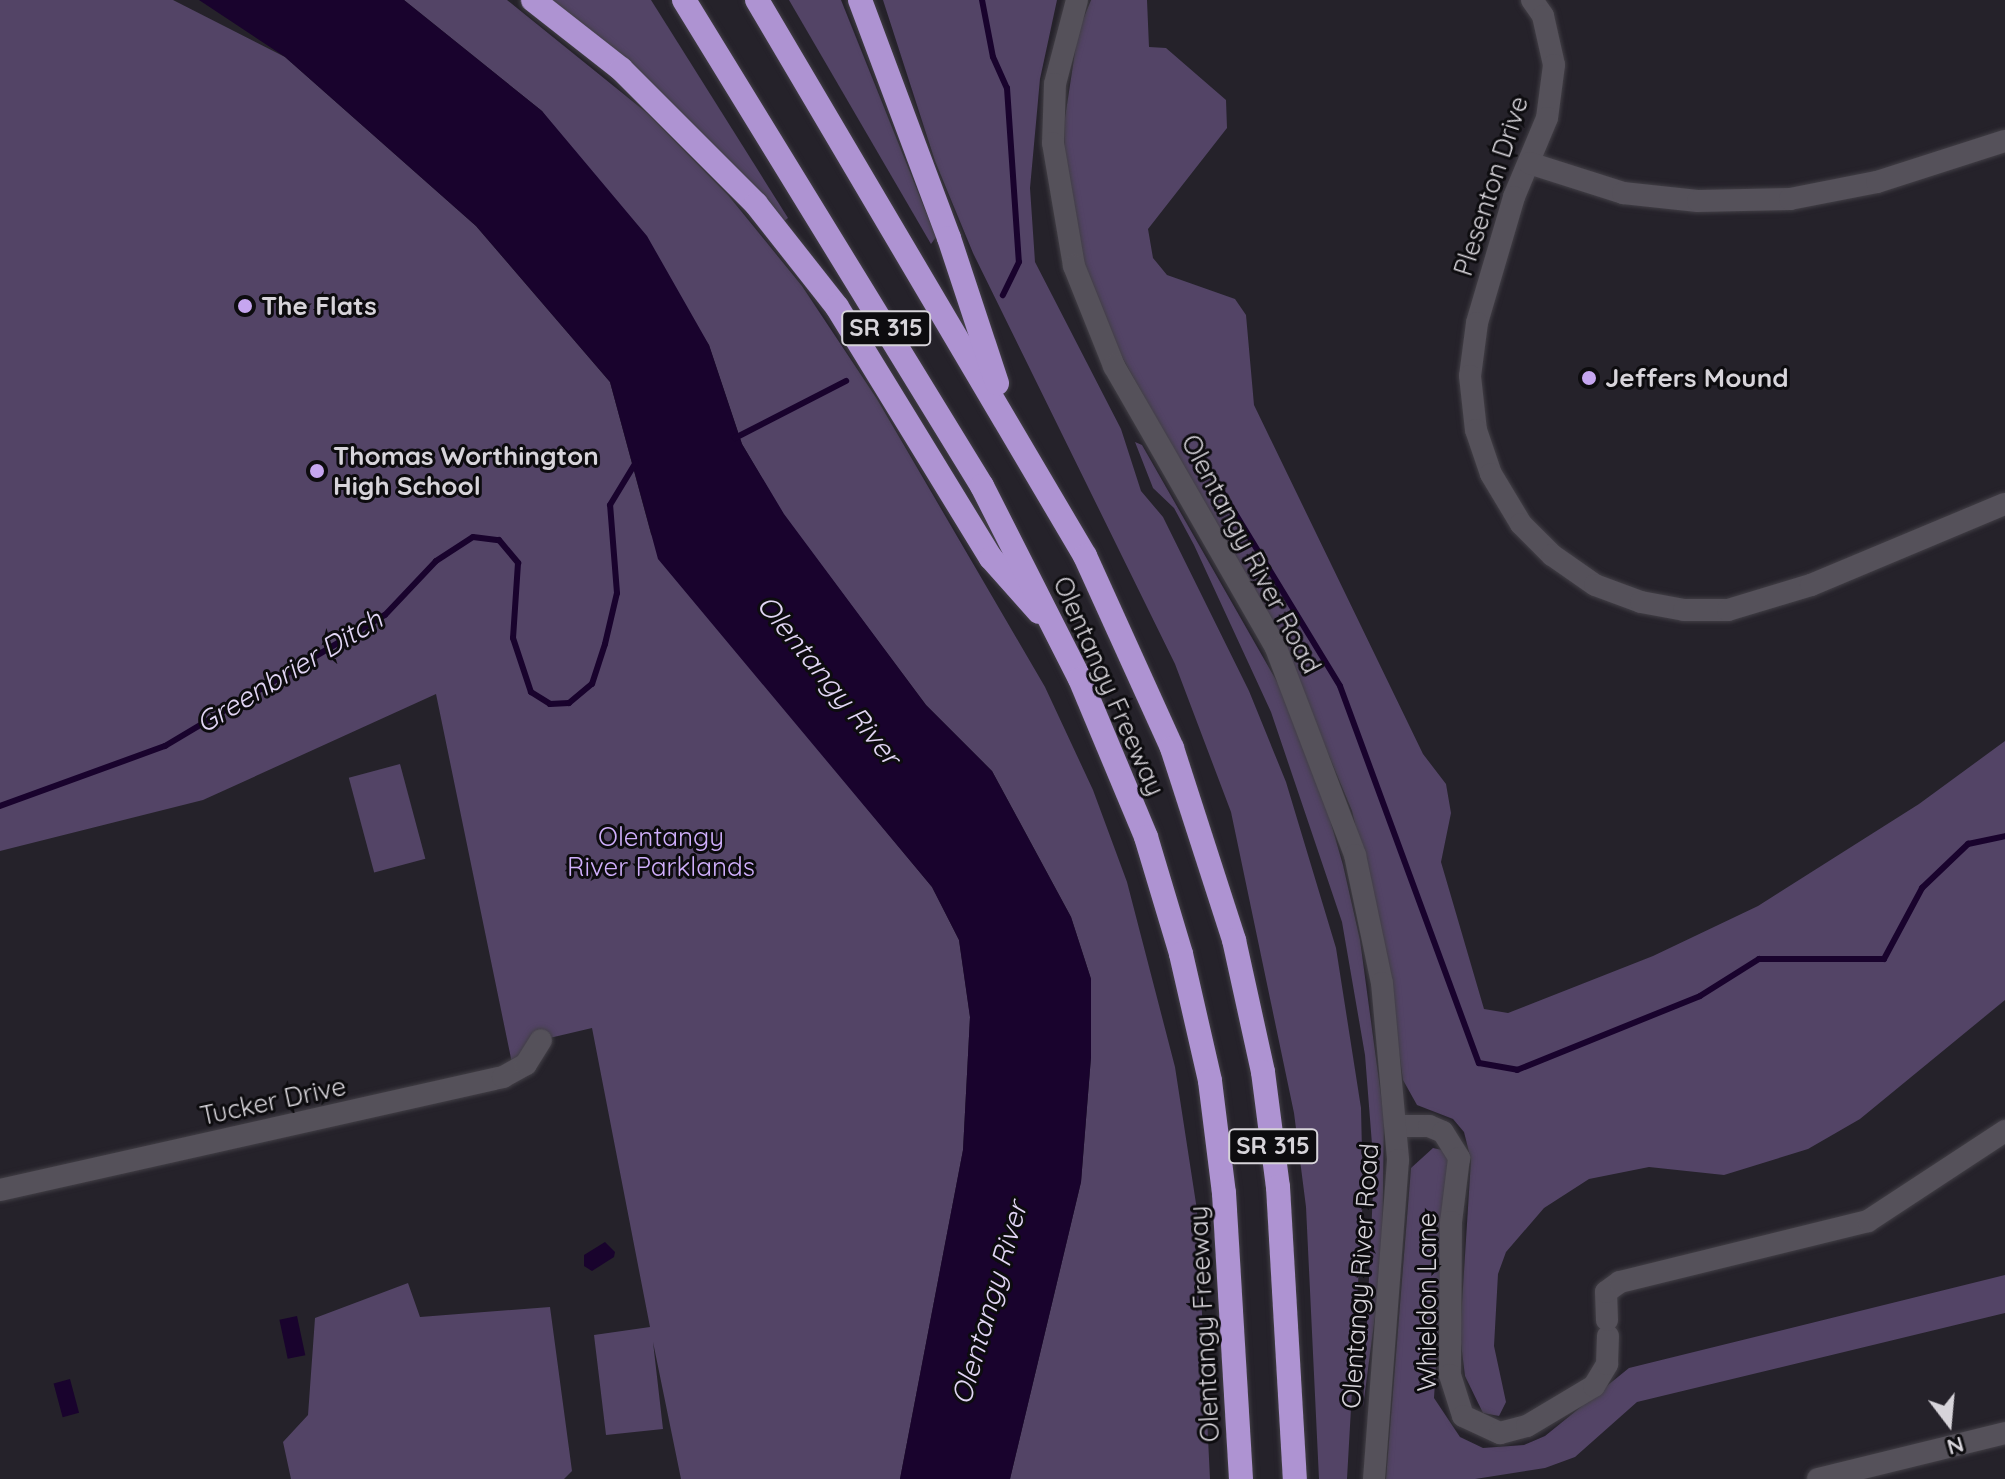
<!DOCTYPE html>
<style>
body{margin:0}
#map{position:relative;width:2005px;height:1479px;overflow:hidden;background:#25222a;font-family:Quicksand,sans-serif}
div>[style]{position:absolute}
.green>*{inset:0;background:#534466;transform-origin:0 0}
.water>*{inset:0;background:#19032d;transform-origin:0 0}
.stream>*{height:6px;margin:-3px;padding:0 3px;transform-origin:3px;border-radius:3px;background:#19032d}
.roads{filter:drop-shadow(0 0 2px #423f46) drop-shadow(0 0 2px #423f46)}
.minor>*{height:22px;margin:-11px;padding:0 11px;transform-origin:11px;border-radius:11px;background:#55515a}
.secondary>*{height:22px;margin:-11px;padding:0 11px;transform-origin:11px;border-radius:11px;background:#55515a}
.motorway>*{height:24px;margin:-12px;padding:0 12px;transform-origin:12px;border-radius:12px;background:#ae93d2}
.dots>*{width:22px;height:22px;translate:-50% -50%;box-sizing:border-box;border:4px solid #0d0c0f;border-radius:50%}
span{translate:-50% -50%;white-space:nowrap;text-align:center;line-height:1.15;-webkit-text-stroke:6px #0d0c0f;paint-order:stroke}
.shield-label span{padding:2px 6px;background:#0d0c0f;border:2px solid;border-radius:6px;-webkit-text-stroke-width:0}
.shield-label{font-size:24px;color:#d7d4da;font-weight:700}
.street-label{font-size:26px;color:#d7d4da}
.poi-label{font-size:26px;color:#d7d4da;font-weight:700}
.left{translate:0 -50%;text-align:left}
.park-label{font-size:26px;color:#d0affc}
.water-label{font-size:28px;color:#e2d6f5;font-style:italic}
.north{position:absolute;left:1909px;top:1383px;width:80px;height:80px;-webkit-text-stroke:6px #0d0c0f;paint-order:stroke;rotate:164deg;font-size:22px;font-weight:700;line-height:32px;text-align:center;color:#d7d4da}
.north::after{content:'';display:block;margin:auto;width:28px;height:36px;background:#d7d4da;clip-path:polygon(50% 0,100% 100%,50% 72%,0 100%)}
</style>
<div id="map">
<div class="green">
<div style="clip-path:polygon(0 0,173px 0,285px 57px,476px 226px,610px 382px,651px 534px,718px 628px,932px 887px,959px 940px,970px 1017px,963px 1150px,900px 1479px,681px 1479px,653px 1342px,663px 1429px,606px 1435px,594px 1335px,650px 1327px,592px 1028px,541px 1040px,514px 1073px,436px 694px,203px 800px,0 851px)"></div>
<div style="clip-path:polygon(404px 0,507px 0,647px 113px,728px 195px,802px 286px,877px 399px,1045px 687px,1093px 790px,1127px 882px,1175px 1067px,1197px 1210px,1210px 1479px,1010px 1479px,1081px 1182px,1091px 1057px,1091px 979px,1071px 917px,992px 771px,926px 705px,783px 514px,742px 444px,709px 345px,542px 111px)"></div>
<div style="clip-path:polygon(545px 0,651px 0,788px 218px,783px 222px)"></div>
<div style="clip-path:polygon(789px 0,841px 0,936px 237px,931px 244px)"></div>
<div style="clip-path:polygon(883px 0,1057px 0,1040px 79px,1030px 188px,1035px 262px,1121px 429px,1141px 491px,1163px 517px,1249px 691px,1286px 782px,1336px 948px,1361px 1108px,1363px 1196px,1347px 1479px,1319px 1479px,1306px 1207px,1294px 1113px,1231px 812px,1175px 664px,973px 253px,935px 161px)"></div>
<div style="clip-path:polygon(1091px 0,1147px 0,1149px 47px,1166px 48px,1226px 100px,1227px 128px,1148px 229px,1153px 258px,1167px 275px,1235px 299px,1246px 315px,1254px 405px,1423px 754px,1446px 784px,1451px 813px,1441px 862px,1484px 1009px,1508px 1013px,1653px 956px,1758px 906px,1919px 804px,2005px 741px,2005px 1000px,1860px 1119px,1808px 1149px,1724px 1175px,1649px 1167px,1589px 1179px,1544px 1208px,1506px 1252px,1498px 1274px,1494px 1346px,1506px 1402px,1499px 1416px,1483px 1413px,1465px 1376px,1460px 1335px,1471px 1160px,1464px 1132px,1453px 1119px,1417px 1105px,1403px 1080px,1384px 945px,1352px 811px,1283px 645px,1122px 357px,1079px 252px,1064px 158px,1065px 118px,1078px 32px)"></div>
<div style="clip-path:polygon(1135px 442px,1142px 445px,1280px 687px,1322px 792px,1343px 865px,1360px 940px,1384px 1118px,1382px 1263px,1363px 1407px,1374px 1170px,1365px 1055px,1342px 922px,1271px 712px,1194px 545px,1174px 508px,1153px 488px)"></div>
<div style="left:400px;top:764px;width:98px;height:53px;rotate:75deg"></div>
<div style="clip-path:polygon(1433px 1148px,1442px 1150px,1449px 1160px,1434px 1398px,1460px 1437px,1483px 1448px,1524px 1445px,1545px 1436px,1629px 1368px,2005px 1275px,2005px 1313px,1637px 1402px,1575px 1457px,1545px 1468px,1475px 1479px,1386px 1479px,1411px 1168px)"></div>
<div style="clip-path:polygon(408px 1283px,420px 1317px,550px 1307px,572px 1471px,564px 1479px,291px 1479px,283px 1442px,308px 1415px,315px 1318px)"></div>
</div>
<div class="water">
<div style="clip-path:polygon(199px 0,404px 0,542px 111px,647px 236px,709px 345px,742px 444px,784px 514px,926px 705px,992px 771px,1071px 917px,1091px 979px,1091px 1057px,1081px 1182px,1010px 1479px,900px 1479px,963px 1150px,970px 1017px,959px 940px,932px 887px,658px 559px,610px 382px,476px 226px,285px 57px)"></div>
<div style="clip-path:polygon(605px 1242px,615px 1252px,614px 1257px,592px 1271px,584px 1266px,584px 1255px)"></div>
<div style="left:297px;top:1316px;width:40px;height:18px;rotate:78deg"></div>
<div style="left:70px;top:1379px;width:35px;height:17px;rotate:75deg"></div>
</div>
<div class="stream">
<div style="left:982px;top:0;width:58px;rotate:79.1deg"></div>
<div style="left:993px;top:57px;width:34px;rotate:66deg"></div>
<div style="left:1007px;top:88px;width:174px;rotate:86.1deg"></div>
<div style="left:1019px;top:262px;width:37px;rotate:116deg"></div>
<div style="left:735px;top:438px;width:125px;rotate:-27.2deg"></div>
<div style="left:1199px;top:454px;width:271px;rotate:58.7deg"></div>
<div style="left:1340px;top:686px;width:402px;rotate:69.8deg"></div>
<div style="left:1479px;top:1063px;width:39px;rotate:10deg"></div>
<div style="left:1517px;top:1070px;width:197px;rotate:-22deg"></div>
<div style="left:1700px;top:996px;width:70px;rotate:-32.1deg"></div>
<div style="left:1759px;top:959px;width:125px"></div>
<div style="left:1884px;top:959px;width:81px;rotate:-61.8deg"></div>
<div style="left:1922px;top:888px;width:64px;rotate:-43.7deg"></div>
<div style="left:1968px;top:844px;width:38px;rotate:-12deg"></div>
<div style="left:0;top:806px;width:176px;rotate:-20deg"></div>
<div style="left:165px;top:746px;width:256px;rotate:-30.8deg"></div>
<div style="left:385px;top:615px;width:74px;rotate:-46.6deg"></div>
<div style="left:436px;top:561px;width:44px;rotate:-33deg"></div>
<div style="left:473px;top:537px;width:26px;rotate:7deg"></div>
<div style="left:499px;top:540px;width:30px;rotate:50deg"></div>
<div style="left:518px;top:563px;width:75px;rotate:93.8deg"></div>
<div style="left:513px;top:638px;width:57px;rotate:71.6deg"></div>
<div style="left:531px;top:692px;width:22px;rotate:32deg"></div>
<div style="left:550px;top:704px;width:19px;rotate:-3deg"></div>
<div style="left:569px;top:703px;width:30px;rotate:-40deg"></div>
<div style="left:592px;top:684px;width:42px;rotate:-72deg"></div>
<div style="left:605px;top:644px;width:52px;rotate:-76.8deg"></div>
<div style="left:617px;top:593px;width:88px;rotate:-94.5deg"></div>
<div style="left:610px;top:505px;width:50px;rotate:-58.8deg"></div>
</div>
<div class="roads">
<div class="minor">
<div style="left:1532px;top:0;width:19px;rotate:55deg"></div>
<div style="left:1543px;top:16px;width:50px;rotate:77.3deg"></div>
<div style="left:1554px;top:65px;width:53px;rotate:97.5deg"></div>
<div style="left:1547px;top:118px;width:86px;rotate:112.7deg"></div>
<div style="left:1514px;top:197px;width:131px;rotate:106.4deg"></div>
<div style="left:1477px;top:323px;width:53px;rotate:97.5deg"></div>
<div style="left:1470px;top:376px;width:54px;rotate:83.7deg"></div>
<div style="left:1476px;top:430px;width:46px;rotate:71.2deg"></div>
<div style="left:1491px;top:474px;width:58px;rotate:59deg"></div>
<div style="left:1521px;top:524px;width:44px;rotate:45deg"></div>
<div style="left:1552px;top:555px;width:52px;rotate:34.9deg"></div>
<div style="left:1595px;top:585px;width:49px;rotate:20.3deg"></div>
<div style="left:1641px;top:602px;width:44px;rotate:10.5deg"></div>
<div style="left:1684px;top:610px;width:44px"></div>
<div style="left:1728px;top:610px;width:87px;rotate:-16.8deg"></div>
<div style="left:1811px;top:585px;width:210px;rotate:-22.7deg"></div>
<div style="left:1529px;top:163px;width:99px;rotate:17.7deg"></div>
<div style="left:1623px;top:193px;width:75px;rotate:6.1deg"></div>
<div style="left:1698px;top:201px;width:92px;rotate:-1.2deg"></div>
<div style="left:1790px;top:199px;width:89px;rotate:-11.1deg"></div>
<div style="left:1877px;top:182px;width:134px;rotate:-17.8deg"></div>
<div style="left:1399px;top:1126px;width:30px"></div>
<div style="left:1429px;top:1126px;width:15px;rotate:23deg"></div>
<div style="left:1443px;top:1132px;width:31px;rotate:58deg"></div>
<div style="left:1459px;top:1158px;width:64px;rotate:97.1deg"></div>
<div style="left:1451px;top:1222px;width:153px;rotate:90.4deg"></div>
<div style="left:1450px;top:1375px;width:43px;rotate:72.4deg"></div>
<div style="left:1463px;top:1416px;width:41px;rotate:24.7deg"></div>
<div style="left:1500px;top:1433px;width:28px;rotate:-15deg"></div>
<div style="left:1527px;top:1426px;width:78px;rotate:-30.8deg"></div>
<div style="left:1594px;top:1386px;width:26px;rotate:-59deg"></div>
<div style="left:1607px;top:1364px;width:28px;rotate:-88deg"></div>
<div style="left:0;top:1190px;width:516px;rotate:-12.66deg"></div>
<div style="left:503px;top:1077px;width:26px;rotate:-29deg"></div>
<div style="left:526px;top:1064px;width:28px;rotate:-58deg"></div>
<div style="left:1607px;top:1320px;width:28px;rotate:-92deg"></div>
<div style="left:1606px;top:1292px;width:17px;rotate:-36deg"></div>
<div style="left:1620px;top:1282px;width:255px;rotate:-13.8deg"></div>
<div style="left:1868px;top:1221px;width:164px;rotate:-33.3deg"></div>
<div style="left:1818px;top:1479px;width:193px;rotate:-13.8deg"></div>
</div>
<div class="secondary">
<div style="left:1077px;top:0;width:87px;rotate:104.7deg"></div>
<div style="left:1055px;top:84px;width:59px;rotate:91.9deg"></div>
<div style="left:1053px;top:143px;width:125px;rotate:80.3deg"></div>
<div style="left:1074px;top:266px;width:108px;rotate:68.2deg"></div>
<div style="left:1114px;top:366px;width:325px;rotate:60.1deg"></div>
<div style="left:1276px;top:648px;width:222px;rotate:69.1deg"></div>
<div style="left:1355px;top:855px;width:131px;rotate:78.1deg"></div>
<div style="left:1382px;top:983px;width:178px;rotate:84.8deg"></div>
<div style="left:1398px;top:1160px;width:320px;rotate:94.3deg"></div>
</div>
<div class="motorway">
<div style="left:533px;top:0;width:112px;rotate:38.1deg"></div>
<div style="left:621px;top:69px;width:191px;rotate:45deg"></div>
<div style="left:756px;top:204px;width:131px;rotate:51.8deg"></div>
<div style="left:837px;top:307px;width:294px;rotate:58.5deg"></div>
<div style="left:991px;top:558px;width:72px;rotate:48.4deg"></div>
<div style="left:684px;top:0;width:570px;rotate:58.48deg"></div>
<div style="left:982px;top:486px;width:216px;rotate:63.1deg"></div>
<div style="left:1080px;top:679px;width:171px;rotate:67.3deg"></div>
<div style="left:1146px;top:837px;width:122px;rotate:73.3deg"></div>
<div style="left:1181px;top:954px;width:130px;rotate:77.1deg"></div>
<div style="left:1210px;top:1081px;width:113px;rotate:82.9deg"></div>
<div style="left:1224px;top:1193px;width:287px;rotate:86.6deg"></div>
<div style="left:757px;top:0;width:646px;rotate:59.46deg"></div>
<div style="left:1085px;top:556px;width:211px;rotate:65.6deg"></div>
<div style="left:1172px;top:748px;width:202px;rotate:72.1deg"></div>
<div style="left:1234px;top:940px;width:135px;rotate:77.6deg"></div>
<div style="left:1263px;top:1072px;width:116px;rotate:82.6deg"></div>
<div style="left:1278px;top:1187px;width:292px;rotate:86.7deg"></div>
<div style="left:860px;top:0;width:254px;rotate:69.5deg"></div>
<div style="left:949px;top:238px;width:153px;rotate:71.7deg"></div>
</div>
</div>
<div class="dots">
<div style="left:245px;top:306px;background:#c6a6f0"></div>
<div style="left:1589px;top:378px;background:#c6a6f0"></div>
<div style="left:317px;top:471px;background:#c6a6f0"></div>
</div>
<div class="shield-label">
<span style="left:886px;top:328px">SR 315</span>
<span style="left:1273px;top:1146px">SR 315</span>
</div>
<div class="street-label">
<span style="left:1491px;top:186px;rotate:-72deg">Plesenton Drive</span>
<span style="left:1251px;top:554px;rotate:62deg">Olentangy River Road</span>
<span style="left:1109px;top:686px;rotate:66deg">Olentangy Freeway</span>
<span style="left:273px;top:1101px;rotate:-12deg">Tucker Drive</span>
<span style="left:1360px;top:1276px;rotate:-86deg">Olentangy River Road</span>
<span style="left:1427px;top:1302px;rotate:-90deg">Whieldon Lane</span>
<span style="left:1204px;top:1324px;rotate:-93deg">Olentangy Freeway</span>
</div>
<div class="poi-label">
<span class="left" style="left:261px;top:306px">The Flats</span>
<span class="left" style="left:1605px;top:378px">Jeffers Mound</span>
<span class="left" style="left:333px;top:471px">Thomas Worthington<br>High School</span>
</div>
<div class="park-label">
<span style="left:661px;top:852px">Olentangy<br>River Parklands</span>
</div>
<div class="water-label">
<span style="left:289px;top:671px;rotate:-31deg">Greenbrier Ditch</span>
<span style="left:829px;top:680px;rotate:51deg">Olentangy River</span>
<span style="left:989px;top:1303px;rotate:-74deg">Olentangy River</span>
</div>
<div class="north">N</div>
</div>
